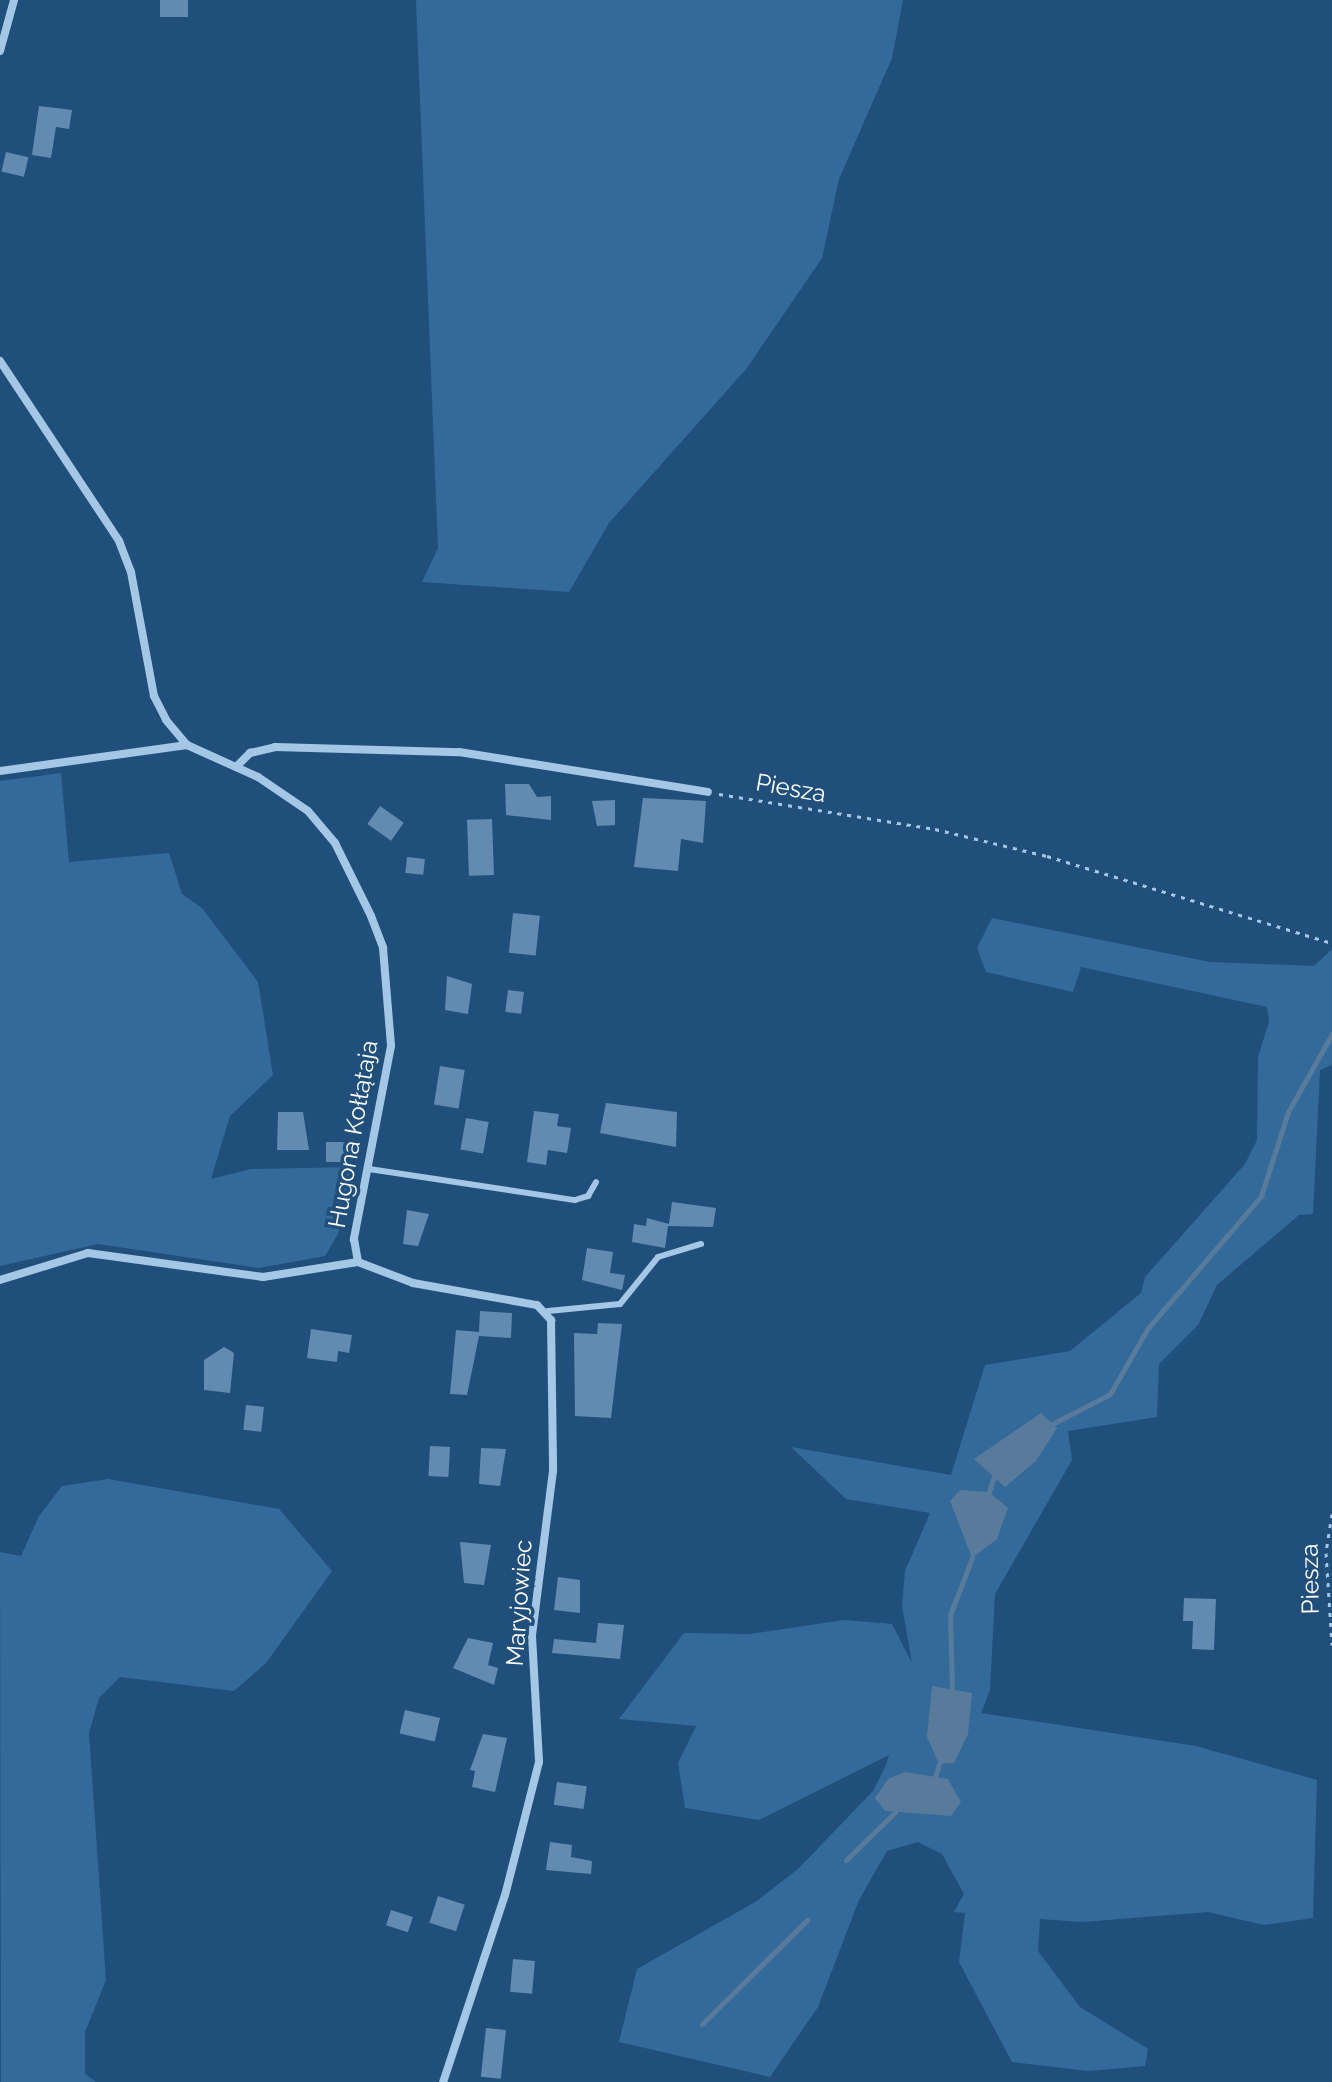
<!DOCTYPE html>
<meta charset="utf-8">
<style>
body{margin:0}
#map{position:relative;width:1332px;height:2082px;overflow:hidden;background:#214f7c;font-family:Raleway,sans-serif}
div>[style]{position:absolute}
.green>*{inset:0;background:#346a9a}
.water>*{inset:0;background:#587a9b}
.stream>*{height:5px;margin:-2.5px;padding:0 2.5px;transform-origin:2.5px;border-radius:2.5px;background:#587a9b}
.building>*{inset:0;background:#628bb1;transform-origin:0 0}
.path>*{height:3px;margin-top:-1.5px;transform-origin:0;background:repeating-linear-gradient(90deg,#a4c7e6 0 4px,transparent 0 10px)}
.service>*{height:6px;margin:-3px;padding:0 3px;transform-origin:3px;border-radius:3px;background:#a4c7e6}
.minor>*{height:8px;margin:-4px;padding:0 4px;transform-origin:4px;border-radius:4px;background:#a4c7e6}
span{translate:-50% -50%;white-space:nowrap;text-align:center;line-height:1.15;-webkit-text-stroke:7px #214f7c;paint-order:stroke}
.street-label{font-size:24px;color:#fff}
</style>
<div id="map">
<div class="green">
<div style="clip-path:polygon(416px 0,903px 0,892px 58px,839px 179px,822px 258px,747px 368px,609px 523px,569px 592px,422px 582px,438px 548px)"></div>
<div style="clip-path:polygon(61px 773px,69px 862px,169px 853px,182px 894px,202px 908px,258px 982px,273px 1075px,230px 1116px,211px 1179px,251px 1169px,355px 1167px,338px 1234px,325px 1256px,259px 1268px,98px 1244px,0 1266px,0 781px)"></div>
<div style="clip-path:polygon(992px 918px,1210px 962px,1314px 966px,1332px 949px,1332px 1065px,1320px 1070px,1313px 1214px,1299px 1215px,1217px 1285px,1198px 1325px,1159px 1364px,1157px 1417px,1068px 1431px,1072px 1460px,995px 1594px,990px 1690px,981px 1713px,1196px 1746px,1317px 1780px,1313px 1918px,1264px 1925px,1208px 1912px,1082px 1922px,1040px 1919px,1038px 1951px,1080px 2007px,1148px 2049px,1145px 2066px,1088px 2071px,1012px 2062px,959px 1962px,965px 1913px,954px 1912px,964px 1894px,942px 1854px,918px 1842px,887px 1851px,859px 1900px,818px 2007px,770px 2077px,619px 2042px,637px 1969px,757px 1901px,799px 1868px,873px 1791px,886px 1765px,889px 1755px,759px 1820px,685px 1808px,678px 1763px,696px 1726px,619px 1719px,684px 1633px,750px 1634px,844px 1620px,892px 1624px,912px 1663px,902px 1606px,905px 1571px,930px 1513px,846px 1499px,791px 1447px,951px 1475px,985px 1365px,1070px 1351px,1141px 1293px,1145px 1277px,1245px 1164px,1257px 1140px,1258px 1057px,1269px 1022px,1267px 1007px,1081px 967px,1073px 992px,986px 972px,977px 948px)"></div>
<div style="clip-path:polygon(108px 1479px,279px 1509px,332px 1571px,266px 1663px,234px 1691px,120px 1677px,99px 1698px,89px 1733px,106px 1980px,85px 2032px,85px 2074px,96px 2082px,1px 2082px,0 1552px,21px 1556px,39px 1516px,62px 1486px)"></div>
</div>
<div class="water">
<div style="clip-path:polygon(1041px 1413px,1057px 1428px,1036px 1461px,1005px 1487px,974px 1459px)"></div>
<div style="clip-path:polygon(960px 1490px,989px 1492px,1008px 1508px,997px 1539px,972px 1558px,950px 1501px)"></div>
<div style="clip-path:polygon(932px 1686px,972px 1693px,968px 1734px,954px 1763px,939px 1764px,927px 1737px)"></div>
<div style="clip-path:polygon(905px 1772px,948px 1779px,961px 1802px,951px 1816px,885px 1811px,875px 1798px,888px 1779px)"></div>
</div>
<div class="stream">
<div style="left:1052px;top:1424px;width:65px;rotate:-27.3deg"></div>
<div style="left:1110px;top:1394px;width:76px;rotate:-60.1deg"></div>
<div style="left:1148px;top:1328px;width:174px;rotate:-49.4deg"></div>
<div style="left:1261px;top:1196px;width:88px;rotate:-72.2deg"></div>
<div style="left:1288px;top:1112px;width:90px;rotate:-60.6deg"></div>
<div style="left:989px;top:1492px;width:17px;rotate:-73deg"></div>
<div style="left:952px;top:1689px;width:74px;rotate:-91.5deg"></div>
<div style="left:950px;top:1615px;width:61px;rotate:-68.9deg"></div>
<div style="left:935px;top:1777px;width:14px;rotate:-73deg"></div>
<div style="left:846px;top:1860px;width:69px;rotate:-44.4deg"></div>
<div style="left:702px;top:2024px;width:148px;rotate:-44.7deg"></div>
</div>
<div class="building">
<div style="left:160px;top:0;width:28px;height:17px"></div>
<div style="clip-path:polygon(39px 106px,72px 110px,69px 129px,56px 127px,51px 158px,32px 155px)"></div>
<div style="left:6px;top:152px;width:23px;height:20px;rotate:13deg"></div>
<div style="clip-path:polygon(505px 784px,529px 784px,537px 797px,551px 796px,551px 820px,506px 815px)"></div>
<div style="clip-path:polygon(643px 798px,706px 801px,703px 843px,681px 839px,678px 871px,634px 867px)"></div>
<div style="clip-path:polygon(615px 800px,615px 825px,597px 826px,592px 801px)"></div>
<div style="left:380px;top:806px;width:29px;height:22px;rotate:35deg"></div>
<div style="left:492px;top:819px;width:56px;height:25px;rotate:88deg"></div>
<div style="left:407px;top:857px;width:18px;height:16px;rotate:6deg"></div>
<div style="left:513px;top:913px;width:27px;height:40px;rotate:6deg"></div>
<div style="clip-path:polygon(447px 976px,472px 984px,468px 1014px,445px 1010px)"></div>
<div style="left:508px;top:990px;width:16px;height:22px;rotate:7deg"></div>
<div style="left:440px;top:1066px;width:25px;height:39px;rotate:9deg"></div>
<div style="clip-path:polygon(606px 1103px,677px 1112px,676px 1147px,600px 1133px)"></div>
<div style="clip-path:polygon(534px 1111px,559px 1114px,557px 1126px,571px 1128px,567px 1153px,548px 1150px,546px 1165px,527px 1162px)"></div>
<div style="clip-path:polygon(278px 1112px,303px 1112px,309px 1150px,277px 1150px)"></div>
<div style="left:466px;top:1118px;width:23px;height:32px;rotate:10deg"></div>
<div style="left:326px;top:1142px;width:22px;height:20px"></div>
<div style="clip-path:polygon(672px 1202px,716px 1208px,713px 1227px,668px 1226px,665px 1248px,632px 1242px,634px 1224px,646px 1226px,647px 1218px,669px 1224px)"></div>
<div style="clip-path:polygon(407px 1210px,429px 1214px,418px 1246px,403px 1244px)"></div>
<div style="clip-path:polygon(587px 1248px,613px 1252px,610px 1273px,625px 1275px,622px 1290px,582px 1280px)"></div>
<div style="clip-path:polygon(480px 1311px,512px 1313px,511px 1338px,479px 1336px,467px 1395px,450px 1394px,456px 1330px,479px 1332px)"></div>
<div style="clip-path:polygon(598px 1323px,622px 1324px,611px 1418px,575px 1416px,574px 1333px,597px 1334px)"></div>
<div style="clip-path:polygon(311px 1329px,352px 1335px,349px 1353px,338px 1351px,337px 1362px,307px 1358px)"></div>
<div style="clip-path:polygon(224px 1347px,234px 1353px,230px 1393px,204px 1390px,204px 1360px)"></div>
<div style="left:246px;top:1405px;width:18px;height:25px;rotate:6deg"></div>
<div style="left:430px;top:1446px;width:20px;height:30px;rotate:3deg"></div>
<div style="clip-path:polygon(481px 1448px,506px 1449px,500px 1486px,479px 1484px)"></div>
<div style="clip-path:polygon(460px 1542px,491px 1545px,484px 1585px,464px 1583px)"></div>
<div style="clip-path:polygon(558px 1577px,580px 1580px,580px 1613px,554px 1610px)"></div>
<div style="clip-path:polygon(1184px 1598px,1216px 1599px,1214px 1650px,1192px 1649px,1193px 1621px,1183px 1621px)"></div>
<div style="clip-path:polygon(598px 1623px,624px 1625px,620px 1659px,552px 1653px,554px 1639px,596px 1643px)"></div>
<div style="clip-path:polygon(468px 1638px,493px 1643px,488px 1665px,498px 1668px,494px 1685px,453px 1668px)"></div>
<div style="left:405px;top:1710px;width:36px;height:24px;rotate:13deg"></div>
<div style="clip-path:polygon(483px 1734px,507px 1738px,495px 1792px,472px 1787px,475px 1771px,470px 1770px)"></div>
<div style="left:557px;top:1782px;width:30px;height:23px;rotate:8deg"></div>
<div style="clip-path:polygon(550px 1842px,572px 1845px,571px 1857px,592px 1861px,591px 1874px,546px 1870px)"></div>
<div style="left:438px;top:1896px;width:28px;height:28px;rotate:18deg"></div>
<div style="left:391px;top:1910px;width:23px;height:16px;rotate:18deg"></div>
<div style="left:513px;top:1959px;width:22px;height:33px;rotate:5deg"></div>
<div style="left:486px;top:2028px;width:20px;height:49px;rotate:6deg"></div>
</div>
<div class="path">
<div style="left:719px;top:794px;width:219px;rotate:9.2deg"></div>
<div style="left:935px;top:829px;width:115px;rotate:13.6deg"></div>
<div style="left:1047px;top:856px;width:298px;rotate:17deg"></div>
<div style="left:1332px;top:1514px;width:39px;rotate:99deg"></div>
<div style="left:1326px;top:1553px;width:92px;rotate:86.3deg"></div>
</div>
<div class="service">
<div style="left:369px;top:1169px;width:208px;rotate:8.6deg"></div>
<div style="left:575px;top:1200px;width:14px;rotate:-17deg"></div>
<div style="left:588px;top:1196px;width:16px;rotate:-60deg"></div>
<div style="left:548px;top:1311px;width:72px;rotate:-5.6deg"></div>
<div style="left:620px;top:1304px;width:60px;rotate:-51deg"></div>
<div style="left:658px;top:1257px;width:45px;rotate:-16.8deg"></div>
</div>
<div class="minor">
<div style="left:0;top:51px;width:53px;rotate:-74.6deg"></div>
<div style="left:0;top:361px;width:216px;rotate:56.5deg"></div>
<div style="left:119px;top:541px;width:33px;rotate:69deg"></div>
<div style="left:131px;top:572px;width:126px;rotate:79.5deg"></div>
<div style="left:154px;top:696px;width:27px;rotate:63deg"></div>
<div style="left:166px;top:720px;width:33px;rotate:50deg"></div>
<div style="left:187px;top:745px;width:78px;rotate:24.3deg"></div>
<div style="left:258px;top:777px;width:60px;rotate:34.2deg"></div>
<div style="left:308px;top:811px;width:42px;rotate:49.8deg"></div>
<div style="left:335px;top:843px;width:81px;rotate:63.7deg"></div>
<div style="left:371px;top:916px;width:34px;rotate:69deg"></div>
<div style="left:383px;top:948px;width:98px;rotate:85.3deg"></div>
<div style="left:391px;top:1046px;width:197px;rotate:100.9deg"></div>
<div style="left:354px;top:1239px;width:23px;rotate:80deg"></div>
<div style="left:236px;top:767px;width:20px;rotate:-45deg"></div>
<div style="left:250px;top:753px;width:26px;rotate:-13deg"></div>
<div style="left:275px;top:747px;width:184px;rotate:1.6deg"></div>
<div style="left:459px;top:752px;width:252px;rotate:9.1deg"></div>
<div style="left:0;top:771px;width:189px;rotate:-7.9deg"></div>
<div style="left:358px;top:1262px;width:59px;rotate:20.9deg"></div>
<div style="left:413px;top:1283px;width:126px;rotate:10.1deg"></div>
<div style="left:537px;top:1305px;width:21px;rotate:47deg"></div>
<div style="left:551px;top:1320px;width:151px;rotate:89.2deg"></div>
<div style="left:553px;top:1471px;width:166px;rotate:97.3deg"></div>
<div style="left:532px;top:1636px;width:126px;rotate:86.8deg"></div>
<div style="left:539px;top:1762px;width:137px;rotate:104.3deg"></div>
<div style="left:505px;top:1895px;width:197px;rotate:108.3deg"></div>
<div style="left:0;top:1280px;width:92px;rotate:-17.1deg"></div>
<div style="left:88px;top:1253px;width:177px;rotate:7.8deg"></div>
<div style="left:263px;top:1277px;width:96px;rotate:-9deg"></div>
</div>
<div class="street-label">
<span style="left:791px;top:788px;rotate:10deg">Piesza</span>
<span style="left:353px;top:1134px;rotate:-80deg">Hugona Kołłątaja</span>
<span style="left:1310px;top:1579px;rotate:-91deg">Piesza</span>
<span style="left:519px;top:1603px;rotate:-86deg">Maryjowiec</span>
</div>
</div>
